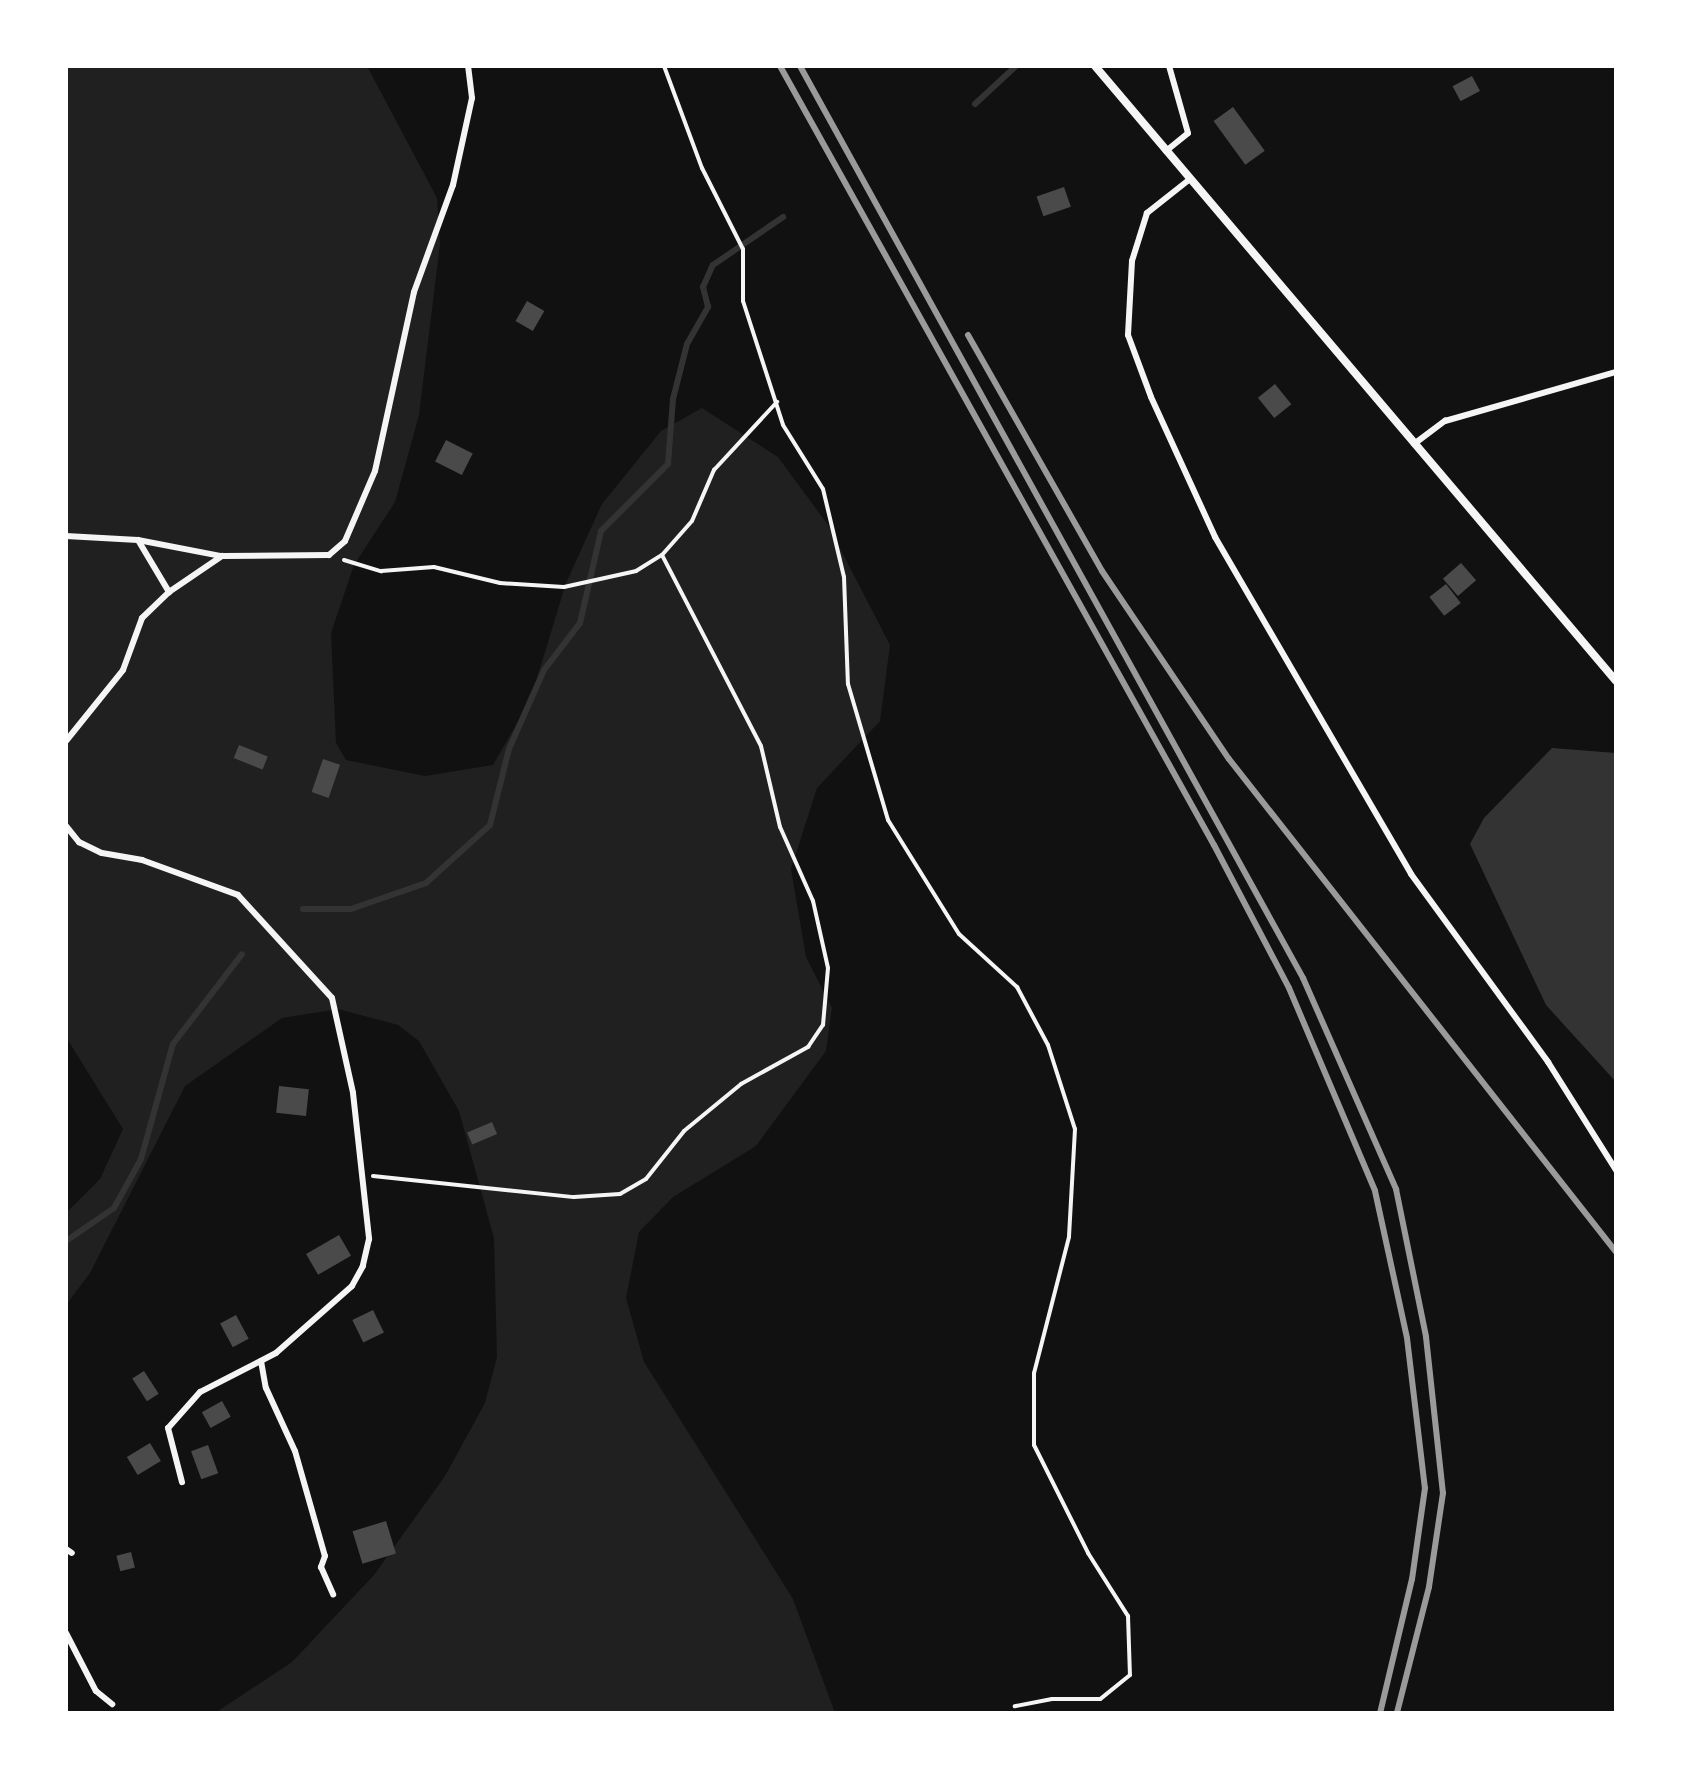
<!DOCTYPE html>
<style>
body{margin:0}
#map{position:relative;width:1682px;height:1779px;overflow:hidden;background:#111;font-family:"Sofia Sans Condensed",sans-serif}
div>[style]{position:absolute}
.green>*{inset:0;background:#202020}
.water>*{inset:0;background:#333}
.stream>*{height:6px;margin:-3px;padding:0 3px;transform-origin:3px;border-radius:3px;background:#333}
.building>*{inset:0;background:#4a4a4a;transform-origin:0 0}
.path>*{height:4px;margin:-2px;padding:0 2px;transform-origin:2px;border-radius:2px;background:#f5f5f5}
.service>*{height:6px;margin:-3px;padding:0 3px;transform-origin:3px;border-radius:3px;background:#f5f5f5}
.minor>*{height:8px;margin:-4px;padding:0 4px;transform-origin:4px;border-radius:4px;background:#f5f5f5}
.rail>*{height:6px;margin:-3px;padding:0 3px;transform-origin:3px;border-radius:3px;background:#9a9a9a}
span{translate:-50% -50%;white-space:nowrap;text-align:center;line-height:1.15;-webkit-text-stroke:6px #fff;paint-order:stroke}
.frame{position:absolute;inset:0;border:68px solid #fff;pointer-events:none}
</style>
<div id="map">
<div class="green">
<div style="clip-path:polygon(66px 66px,367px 66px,437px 198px,440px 244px,419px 415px,395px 502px,354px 565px,331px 633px,336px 743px,346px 760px,425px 776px,493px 765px,530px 701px,566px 583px,602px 504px,661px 431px,702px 408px,778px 457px,828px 525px,890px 645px,880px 721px,817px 788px,791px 869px,806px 957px,832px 1008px,826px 1051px,756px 1146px,673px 1197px,639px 1232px,626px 1298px,644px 1362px,793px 1599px,835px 1713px,215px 1713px,292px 1662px,374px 1575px,445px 1476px,485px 1403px,497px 1357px,494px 1238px,459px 1111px,419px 1041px,398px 1025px,338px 1009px,282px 1018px,185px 1086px,90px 1273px,66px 1305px,66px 1213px,100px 1179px,123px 1129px,66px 1037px)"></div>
</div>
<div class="water">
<div style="clip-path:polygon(1552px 748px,1616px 753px,1616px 1082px,1546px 1005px,1470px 844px,1484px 818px)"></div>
</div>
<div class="stream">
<div style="left:975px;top:104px;width:56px;rotate:-42.8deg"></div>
<div style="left:303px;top:909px;width:48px"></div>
<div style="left:351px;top:909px;width:79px;rotate:-19.1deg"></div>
<div style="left:426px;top:883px;width:86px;rotate:-42.2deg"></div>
<div style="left:490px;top:825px;width:78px;rotate:-76deg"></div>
<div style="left:509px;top:749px;width:86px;rotate:-66.1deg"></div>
<div style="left:544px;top:670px;width:59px;rotate:-52.5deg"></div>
<div style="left:580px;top:623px;width:94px;rotate:-77.1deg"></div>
<div style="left:601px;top:531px;width:95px;rotate:-45deg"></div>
<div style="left:668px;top:464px;width:65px;rotate:-85.6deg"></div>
<div style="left:673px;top:399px;width:57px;rotate:-75.7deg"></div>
<div style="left:687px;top:344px;width:43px;rotate:-60.4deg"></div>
<div style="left:708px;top:307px;width:21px;rotate:-104deg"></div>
<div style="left:703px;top:287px;width:24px;rotate:-66deg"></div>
<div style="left:713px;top:265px;width:85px;rotate:-34.4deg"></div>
<div style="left:66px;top:1241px;width:58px;rotate:-34.5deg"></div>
<div style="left:114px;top:1208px;width:56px;rotate:-61.1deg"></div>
<div style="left:141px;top:1159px;width:119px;rotate:-74.5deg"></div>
<div style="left:173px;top:1044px;width:113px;rotate:-52.5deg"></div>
</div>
<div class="building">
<div style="left:1472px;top:76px;width:17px;height:22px;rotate:62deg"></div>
<div style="left:1233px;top:107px;width:54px;height:24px;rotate:54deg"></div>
<div style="left:1064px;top:187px;width:21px;height:29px;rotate:71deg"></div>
<div style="left:527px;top:301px;width:20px;height:23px;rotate:30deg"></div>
<div style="left:1275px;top:384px;width:26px;height:22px;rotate:51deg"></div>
<div style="left:446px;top:440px;width:30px;height:24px;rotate:27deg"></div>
<div style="left:1461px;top:563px;width:23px;height:24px;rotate:49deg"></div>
<div style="left:1446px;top:584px;width:24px;height:21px;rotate:52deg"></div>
<div style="left:239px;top:745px;width:31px;height:14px;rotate:22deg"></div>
<div style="left:323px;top:759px;width:18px;height:35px;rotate:19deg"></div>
<div style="left:279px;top:1086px;width:30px;height:27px;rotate:6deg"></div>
<div style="left:492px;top:1122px;width:13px;height:27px;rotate:67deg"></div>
<div style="left:339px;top:1235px;width:24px;height:38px;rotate:60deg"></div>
<div style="left:373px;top:1310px;width:25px;height:23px;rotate:64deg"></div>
<div style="left:236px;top:1315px;width:27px;height:18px;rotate:62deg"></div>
<div style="left:144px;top:1371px;width:27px;height:14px;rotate:57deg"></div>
<div style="left:222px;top:1401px;width:18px;height:23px;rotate:61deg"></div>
<div style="left:150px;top:1443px;width:21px;height:27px;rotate:59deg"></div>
<div style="left:208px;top:1445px;width:30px;height:18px;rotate:70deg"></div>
<div style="left:386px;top:1521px;width:34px;height:35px;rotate:73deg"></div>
<div style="left:131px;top:1552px;width:16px;height:15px;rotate:76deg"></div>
</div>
<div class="path">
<div style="left:664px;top:66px;width:109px;rotate:69.6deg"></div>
<div style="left:702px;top:168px;width:91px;rotate:63.2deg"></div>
<div style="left:743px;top:249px;width:52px;rotate:90deg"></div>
<div style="left:743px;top:301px;width:130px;rotate:72.1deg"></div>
<div style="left:783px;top:425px;width:75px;rotate:58deg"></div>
<div style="left:823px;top:489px;width:90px;rotate:76.6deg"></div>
<div style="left:844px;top:577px;width:107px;rotate:87.9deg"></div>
<div style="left:848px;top:684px;width:142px;rotate:73.6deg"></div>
<div style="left:888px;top:820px;width:134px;rotate:58.1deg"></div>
<div style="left:959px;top:934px;width:79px;rotate:42.4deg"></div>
<div style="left:1017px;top:987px;width:66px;rotate:61.9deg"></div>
<div style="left:1048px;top:1045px;width:88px;rotate:72.2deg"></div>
<div style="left:1075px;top:1129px;width:108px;rotate:93.2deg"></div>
<div style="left:1069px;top:1237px;width:140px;rotate:104.4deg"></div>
<div style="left:1034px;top:1373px;width:72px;rotate:90deg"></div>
<div style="left:1034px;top:1445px;width:121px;rotate:63.4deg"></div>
<div style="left:1088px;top:1553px;width:75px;rotate:57.6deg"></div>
<div style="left:1128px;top:1616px;width:59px;rotate:88.1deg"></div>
<div style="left:1130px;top:1675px;width:38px;rotate:141deg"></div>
<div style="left:1100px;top:1699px;width:48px;rotate:180deg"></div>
<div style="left:1052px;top:1699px;width:38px;rotate:169deg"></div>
<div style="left:344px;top:560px;width:39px;rotate:17deg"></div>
<div style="left:381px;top:571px;width:53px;rotate:-4.3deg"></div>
<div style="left:434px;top:567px;width:68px;rotate:13.6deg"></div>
<div style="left:500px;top:583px;width:64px;rotate:3.6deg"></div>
<div style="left:564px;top:587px;width:74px;rotate:-12.5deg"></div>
<div style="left:636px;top:571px;width:31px;rotate:-32deg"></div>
<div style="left:662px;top:555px;width:45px;rotate:-48.6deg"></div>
<div style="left:692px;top:521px;width:56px;rotate:-66.7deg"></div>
<div style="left:714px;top:470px;width:93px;rotate:-47.2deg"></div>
<div style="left:373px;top:1176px;width:202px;rotate:6deg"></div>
<div style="left:574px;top:1197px;width:46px;rotate:-3.7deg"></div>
<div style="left:620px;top:1194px;width:30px;rotate:-30deg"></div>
<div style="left:646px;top:1179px;width:61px;rotate:-51.6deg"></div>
<div style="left:684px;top:1131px;width:74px;rotate:-39.5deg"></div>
<div style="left:741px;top:1084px;width:77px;rotate:-28.9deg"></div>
<div style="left:808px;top:1047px;width:27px;rotate:-56deg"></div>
<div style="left:823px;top:1025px;width:57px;rotate:-85deg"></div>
<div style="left:828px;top:968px;width:69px;rotate:-102.6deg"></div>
<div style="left:813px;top:901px;width:81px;rotate:-114deg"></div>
<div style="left:780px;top:827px;width:83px;rotate:-103.2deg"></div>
<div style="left:761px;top:746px;width:215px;rotate:-117.4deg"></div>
</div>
<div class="service">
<div style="left:1166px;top:151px;width:28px;rotate:-39deg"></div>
<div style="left:1188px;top:133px;width:70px;rotate:-105.8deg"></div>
<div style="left:1190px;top:179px;width:55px;rotate:141.7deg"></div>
<div style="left:1147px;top:213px;width:50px;rotate:107.4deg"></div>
<div style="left:1132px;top:261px;width:74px;rotate:93.1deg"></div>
<div style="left:1128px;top:335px;width:66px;rotate:69.6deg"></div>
<div style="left:1151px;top:397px;width:154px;rotate:65.4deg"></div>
<div style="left:1215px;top:537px;width:390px;rotate:59.8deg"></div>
<div style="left:1411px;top:874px;width:233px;rotate:53.9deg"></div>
<div style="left:1548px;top:1062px;width:128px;rotate:57.8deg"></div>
<div style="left:1414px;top:444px;width:39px;rotate:-37deg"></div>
<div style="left:1445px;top:421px;width:178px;rotate:-16deg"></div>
<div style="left:66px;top:536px;width:72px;rotate:3.2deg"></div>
<div style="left:138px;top:540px;width:85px;rotate:10.9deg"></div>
<div style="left:138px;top:540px;width:61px;rotate:59.2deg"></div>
<div style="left:66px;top:741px;width:91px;rotate:-51.2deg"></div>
<div style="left:123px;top:670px;width:55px;rotate:-69.9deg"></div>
<div style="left:142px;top:618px;width:37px;rotate:-44deg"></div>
<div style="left:169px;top:592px;width:64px;rotate:-34.2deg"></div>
<div style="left:222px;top:556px;width:107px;rotate:-0.5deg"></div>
<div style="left:329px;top:555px;width:21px;rotate:-41deg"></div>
<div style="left:345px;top:541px;width:76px;rotate:-66.8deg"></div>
<div style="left:375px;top:471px;width:183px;rotate:-77.7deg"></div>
<div style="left:414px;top:292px;width:114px;rotate:-70deg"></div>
<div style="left:453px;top:185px;width:89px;rotate:-77.7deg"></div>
<div style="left:472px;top:98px;width:32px;rotate:-97deg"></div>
<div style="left:66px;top:826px;width:21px;rotate:51deg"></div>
<div style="left:79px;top:842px;width:25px;rotate:26deg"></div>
<div style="left:102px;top:853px;width:41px;rotate:9.9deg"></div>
<div style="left:142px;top:860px;width:102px;rotate:20deg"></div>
<div style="left:238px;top:895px;width:139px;rotate:47.6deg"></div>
<div style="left:332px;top:998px;width:97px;rotate:77.5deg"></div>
<div style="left:353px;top:1093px;width:147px;rotate:83.7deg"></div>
<div style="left:369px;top:1239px;width:28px;rotate:103deg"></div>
<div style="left:363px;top:1266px;width:23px;rotate:119deg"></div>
<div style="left:352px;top:1286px;width:101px;rotate:138.6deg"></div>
<div style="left:276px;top:1353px;width:85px;rotate:152.8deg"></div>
<div style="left:200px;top:1392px;width:48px;rotate:131.6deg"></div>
<div style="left:168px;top:1428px;width:56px;rotate:75.5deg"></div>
<div style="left:261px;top:1361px;width:27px;rotate:80deg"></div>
<div style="left:266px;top:1388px;width:69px;rotate:65.3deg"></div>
<div style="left:295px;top:1451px;width:109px;rotate:74.1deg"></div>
<div style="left:325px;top:1556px;width:12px;rotate:110deg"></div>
<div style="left:321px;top:1567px;width:30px;rotate:66deg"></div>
<div style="left:66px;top:1549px;width:7px;rotate:34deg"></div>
<div style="left:66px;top:1633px;width:65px;rotate:62.7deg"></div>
<div style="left:96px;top:1691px;width:21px;rotate:39deg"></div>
</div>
<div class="minor">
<div style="left:1095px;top:66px;width:806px;rotate:49.73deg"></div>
</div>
<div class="rail">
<div style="left:780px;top:66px;width:892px;rotate:60.88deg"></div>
<div style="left:1214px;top:845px;width:161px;rotate:62.3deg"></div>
<div style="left:1289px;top:988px;width:220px;rotate:67deg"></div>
<div style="left:1375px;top:1191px;width:150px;rotate:77.7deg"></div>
<div style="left:1407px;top:1338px;width:151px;rotate:83.2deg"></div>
<div style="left:1425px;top:1488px;width:92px;rotate:98.1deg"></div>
<div style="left:1412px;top:1579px;width:138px;rotate:103.4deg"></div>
<div style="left:800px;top:66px;width:1042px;rotate:61.12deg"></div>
<div style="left:1303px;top:978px;width:231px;rotate:66.2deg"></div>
<div style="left:1396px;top:1189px;width:151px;rotate:78.5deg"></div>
<div style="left:1426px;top:1337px;width:157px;rotate:83.8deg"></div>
<div style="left:1443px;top:1493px;width:95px;rotate:98.5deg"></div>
<div style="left:1429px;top:1587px;width:130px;rotate:104.3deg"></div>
<div style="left:968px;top:335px;width:271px;rotate:60.4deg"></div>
<div style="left:1102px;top:571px;width:227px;rotate:56deg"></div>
<div style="left:1229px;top:759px;width:627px;rotate:51.87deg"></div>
</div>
<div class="frame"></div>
</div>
